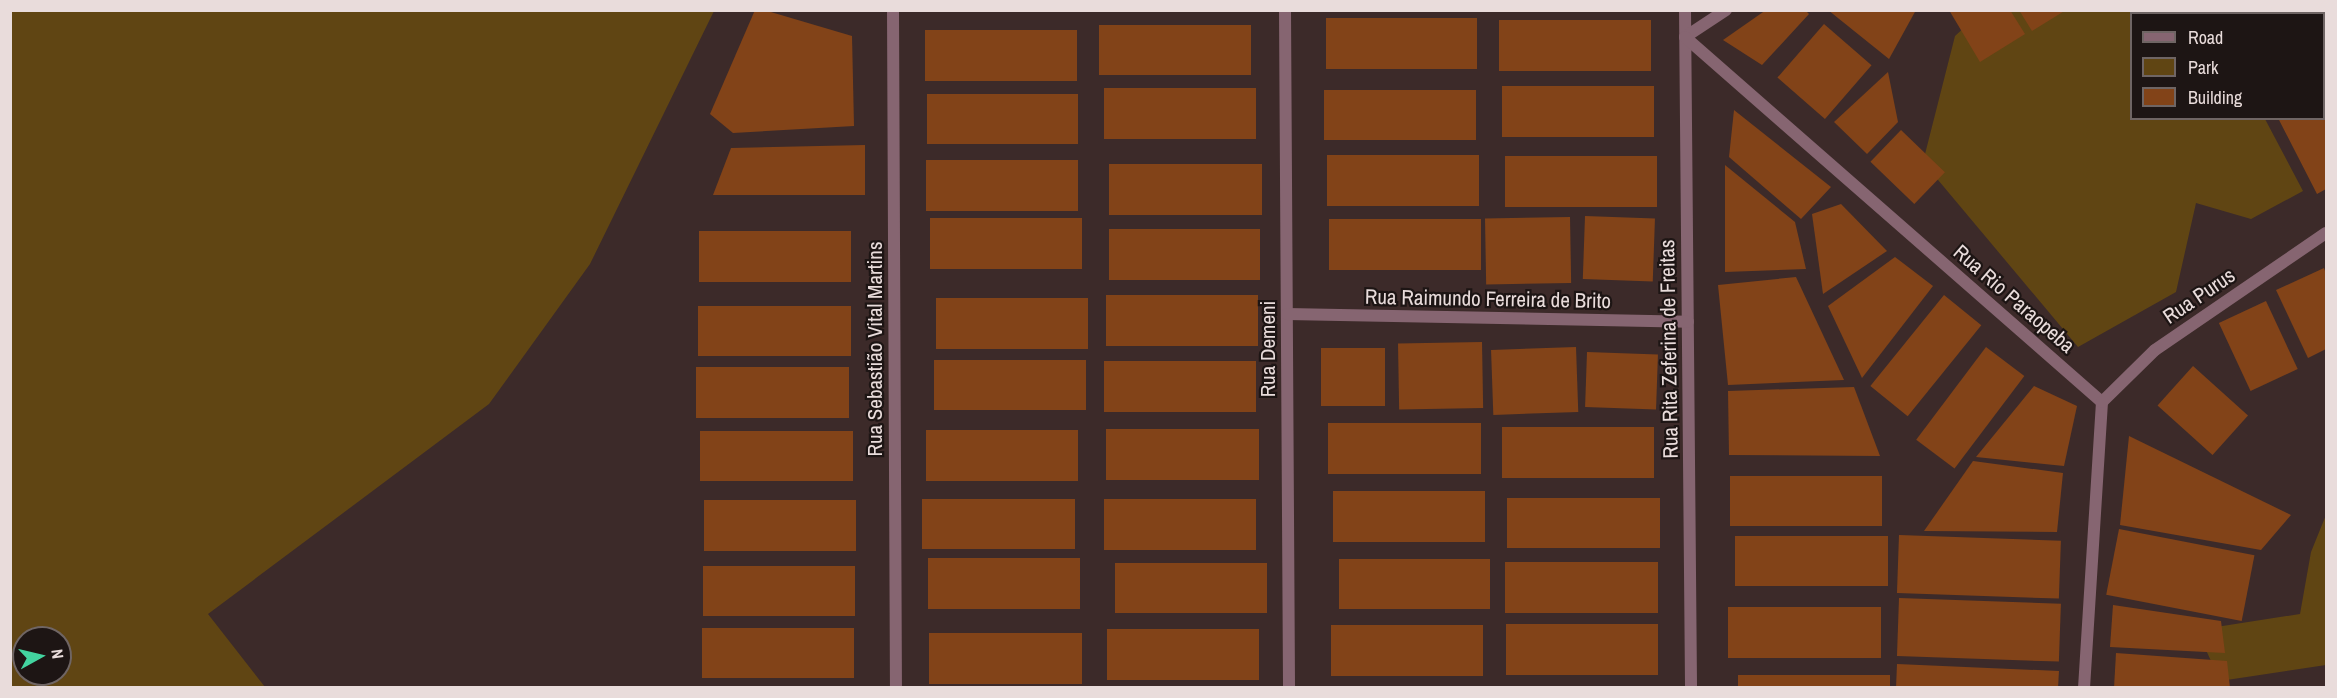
<!DOCTYPE html>
<meta charset="utf-8">
<style>
body{margin:0}
#map{position:relative;width:2337px;height:698px;overflow:hidden;background:#3c2a29;font-family:"Archivo Narrow",sans-serif}
div>[style]{position:absolute}
.green>*{inset:0;background:#604513}
.building>*{inset:0;background:#824318;transform-origin:0 0}
.street>*{height:12px;margin:-6px;padding:0 6px;transform-origin:6px;border-radius:6px;background:#866571}
span{translate:-50% -50%;white-space:nowrap;text-align:center;line-height:1.15;-webkit-text-stroke:4.5px #1d1514;paint-order:stroke}
.street-label{font-size:21px;color:#e9dcdb}
.frame{position:absolute;inset:0;border:12px solid #e9dcdb;pointer-events:none}
.legend{position:absolute;left:2130px;top:12px;width:195px;height:108px;box-sizing:border-box;background:#1d1514;border:2px solid #6f6564;margin:0;padding:8px 10px;list-style:none;font-size:18px;color:#e9dcdb}
.legend li{display:flex;align-items:center;gap:12px;height:30px}
.legend b{width:30px;border:2px solid #6f6564}
.north{position:absolute;left:12px;top:626px;width:60px;height:60px;box-sizing:border-box;background:#1d1514;border:2px solid #6f6564;border-radius:50%;rotate:82deg;font-size:16px;font-weight:700;line-height:24px;text-align:center;color:#e9dcdb}
.north::after{content:'';display:block;margin:auto;width:21px;height:27px;background:#43d4a0;clip-path:polygon(50% 0,100% 100%,50% 72%,0 100%)}
</style>
<div id="map">
<div class="green">
<div style="clip-path:polygon(evenodd,10px 11px,714px 11px,590px 264px,489px 404px,208px 614px,265px 687px,11px 687px,10px 11px,24px 638px,60px 638px,60px 674px,24px 674px,24px 638px)"></div>
<div style="clip-path:polygon(1982px 11px,2207px 11px,2209px 13px,2132px 14px,2132px 118px,2265px 119px,2303px 191px,2251px 219px,2196px 203px,2176px 292px,2078px 347px,1923px 162px,1955px 36px)"></div>
<div style="clip-path:polygon(2326px 515px,2326px 665px,2220px 681px,2197px 630px,2300px 614px,2311px 552px)"></div>
</div>
<div class="building">
<div style="clip-path:polygon(755px 10px,764px 10px,852px 36px,854px 126px,733px 133px,710px 114px)"></div>
<div style="clip-path:polygon(1766px 10px,1805px 10px,1809px 14px,1762px 65px,1723px 40px)"></div>
<div style="clip-path:polygon(1828px 10px,1916px 10px,1889px 59px)"></div>
<div style="clip-path:polygon(1949px 10px,2010px 10px,2025px 34px,1980px 62px)"></div>
<div style="clip-path:polygon(2019px 10px,2066px 10px,2032px 31px)"></div>
<div style="left:2224px;top:10px;width:70px;height:4px"></div>
<div style="clip-path:polygon(2300px 10px,2326px 10px,2326px 64px,2324px 58px,2324px 14px,2301px 14px)"></div>
<div style="left:1326px;top:18px;width:151px;height:51px"></div>
<div style="left:1499px;top:20px;width:152px;height:51px"></div>
<div style="left:1824px;top:24px;width:63px;height:71px;rotate:41deg"></div>
<div style="left:1099px;top:25px;width:152px;height:50px"></div>
<div style="left:925px;top:30px;width:152px;height:51px"></div>
<div style="clip-path:polygon(2324px 69px,2326px 75px,2326px 189px,2317px 194px,2278px 118px,2324px 118px)"></div>
<div style="clip-path:polygon(1888px 72px,1898px 122px,1867px 154px,1834px 122px)"></div>
<div style="left:1502px;top:86px;width:152px;height:51px"></div>
<div style="left:1104px;top:88px;width:152px;height:51px"></div>
<div style="left:1324px;top:90px;width:152px;height:50px"></div>
<div style="left:927px;top:94px;width:151px;height:50px"></div>
<div style="clip-path:polygon(1734px 110px,1831px 187px,1801px 219px,1729px 157px)"></div>
<div style="left:1901px;top:130px;width:61px;height:44px;rotate:44deg"></div>
<div style="clip-path:polygon(865px 145px,865px 195px,713px 195px,731px 148px)"></div>
<div style="left:1327px;top:155px;width:152px;height:51px"></div>
<div style="left:1505px;top:156px;width:152px;height:51px"></div>
<div style="left:926px;top:160px;width:152px;height:51px"></div>
<div style="left:1109px;top:164px;width:153px;height:51px"></div>
<div style="clip-path:polygon(1725px 165px,1795px 222px,1806px 269px,1725px 272px)"></div>
<div style="clip-path:polygon(1841px 204px,1887px 251px,1823px 294px,1812px 214px)"></div>
<div style="left:1585px;top:216px;width:70px;height:63px;rotate:2deg"></div>
<div style="left:1570px;top:217px;width:66px;height:85px;rotate:89deg"></div>
<div style="left:930px;top:218px;width:152px;height:51px"></div>
<div style="left:1329px;top:219px;width:152px;height:51px"></div>
<div style="left:1109px;top:229px;width:151px;height:51px"></div>
<div style="left:699px;top:231px;width:152px;height:51px"></div>
<div style="clip-path:polygon(1895px 257px,1933px 286px,1862px 378px,1828px 306px)"></div>
<div style="clip-path:polygon(2324px 268px,2326px 274px,2326px 349px,2308px 358px,2276px 290px)"></div>
<div style="clip-path:polygon(1796px 277px,1844px 380px,1728px 385px,1718px 285px)"></div>
<div style="left:1106px;top:295px;width:152px;height:51px"></div>
<div style="left:1944px;top:295px;width:48px;height:117px;rotate:39deg"></div>
<div style="left:936px;top:298px;width:152px;height:51px"></div>
<div style="left:2266px;top:301px;width:75px;height:52px;rotate:65deg"></div>
<div style="left:698px;top:306px;width:153px;height:50px"></div>
<div style="left:1482px;top:342px;width:66px;height:84px;rotate:89deg"></div>
<div style="left:1576px;top:347px;width:65px;height:85px;rotate:88deg"></div>
<div style="left:1986px;top:347px;width:48px;height:116px;rotate:37deg"></div>
<div style="left:1321px;top:348px;width:64px;height:58px"></div>
<div style="left:1587px;top:352px;width:71px;height:55px;rotate:2deg"></div>
<div style="left:934px;top:360px;width:152px;height:50px"></div>
<div style="left:1104px;top:361px;width:152px;height:51px"></div>
<div style="left:2193px;top:366px;width:74px;height:53px;rotate:42deg"></div>
<div style="left:696px;top:367px;width:153px;height:51px"></div>
<div style="clip-path:polygon(2034px 386px,2077px 406px,2064px 466px,1976px 457px)"></div>
<div style="clip-path:polygon(1854px 387px,1880px 456px,1729px 455px,1728px 391px)"></div>
<div style="left:1328px;top:423px;width:153px;height:51px"></div>
<div style="left:1502px;top:427px;width:152px;height:51px"></div>
<div style="left:1106px;top:429px;width:153px;height:51px"></div>
<div style="left:926px;top:430px;width:152px;height:51px"></div>
<div style="left:700px;top:431px;width:153px;height:50px"></div>
<div style="clip-path:polygon(2129px 436px,2291px 515px,2261px 550px,2120px 525px)"></div>
<div style="clip-path:polygon(1973px 461px,2063px 473px,2057px 532px,1924px 531px)"></div>
<div style="left:1730px;top:476px;width:152px;height:50px"></div>
<div style="left:1333px;top:491px;width:152px;height:51px"></div>
<div style="left:1507px;top:498px;width:153px;height:50px"></div>
<div style="left:922px;top:499px;width:153px;height:50px"></div>
<div style="left:1104px;top:499px;width:152px;height:51px"></div>
<div style="left:704px;top:500px;width:152px;height:51px"></div>
<div style="left:2119px;top:529px;width:138px;height:67px;rotate:11deg"></div>
<div style="left:1899px;top:535px;width:162px;height:58px;rotate:2deg"></div>
<div style="left:1735px;top:536px;width:153px;height:50px"></div>
<div style="left:928px;top:558px;width:152px;height:51px"></div>
<div style="left:1339px;top:559px;width:151px;height:50px"></div>
<div style="left:1505px;top:562px;width:153px;height:51px"></div>
<div style="left:1115px;top:563px;width:152px;height:50px"></div>
<div style="left:703px;top:566px;width:152px;height:50px"></div>
<div style="left:1899px;top:598px;width:162px;height:58px;rotate:2deg"></div>
<div style="clip-path:polygon(2113px 605px,2221px 621px,2225px 653px,2110px 647px)"></div>
<div style="left:1728px;top:607px;width:153px;height:51px"></div>
<div style="left:1506px;top:624px;width:152px;height:51px"></div>
<div style="left:1331px;top:625px;width:152px;height:51px"></div>
<div style="left:702px;top:628px;width:152px;height:50px"></div>
<div style="left:1107px;top:629px;width:152px;height:51px"></div>
<div style="left:929px;top:633px;width:153px;height:51px"></div>
<div style="clip-path:polygon(2116px 653px,2227px 661px,2230px 688px,2114px 688px)"></div>
<div style="clip-path:polygon(1897px 664px,2059px 671px,2058px 688px,1896px 688px)"></div>
<div style="left:1738px;top:675px;width:152px;height:13px"></div>
</div>
<div class="street">
<div style="left:893px;top:10px;width:678px;rotate:89.75deg"></div>
<div style="left:1285px;top:10px;width:678px;rotate:89.66deg"></div>
<div style="left:1685px;top:10px;width:678px;rotate:89.49deg"></div>
<div style="left:1726px;top:10px;width:49px;rotate:146.6deg"></div>
<div style="left:1685px;top:37px;width:554px;rotate:41.2deg"></div>
<div style="left:2102px;top:402px;width:287px;rotate:93.6deg"></div>
<div style="left:1287px;top:314px;width:401px;rotate:1.1deg"></div>
<div style="left:2102px;top:402px;width:74px;rotate:-44.5deg"></div>
<div style="left:2155px;top:350px;width:207px;rotate:-34.4deg"></div>
</div>
<div class="street-label">
<span style="left:2199px;top:296px;rotate:-34deg">Rua Purus</span>
<span style="left:1488px;top:299px;rotate:1deg">Rua Raimundo Ferreira de Brito</span>
<span style="left:2014px;top:299px;rotate:41deg">Rua Rio Paraopeba</span>
<span style="left:875px;top:349px;rotate:-90deg">Rua Sebastião Vital Martins</span>
<span style="left:1268px;top:349px;rotate:-90deg">Rua Demeni</span>
<span style="left:1669px;top:349px;rotate:-91deg">Rua Rita Zeferina de Freitas</span>
</div>
<div class="frame"></div>
<ul class="legend">
<li><b style="height:8px;background:#866571"></b>Road</li>
<li><b style="height:16px;background:#604513"></b>Park</li>
<li><b style="height:16px;background:#824318"></b>Building</li>
</ul>
<div class="north">N</div>
</div>
